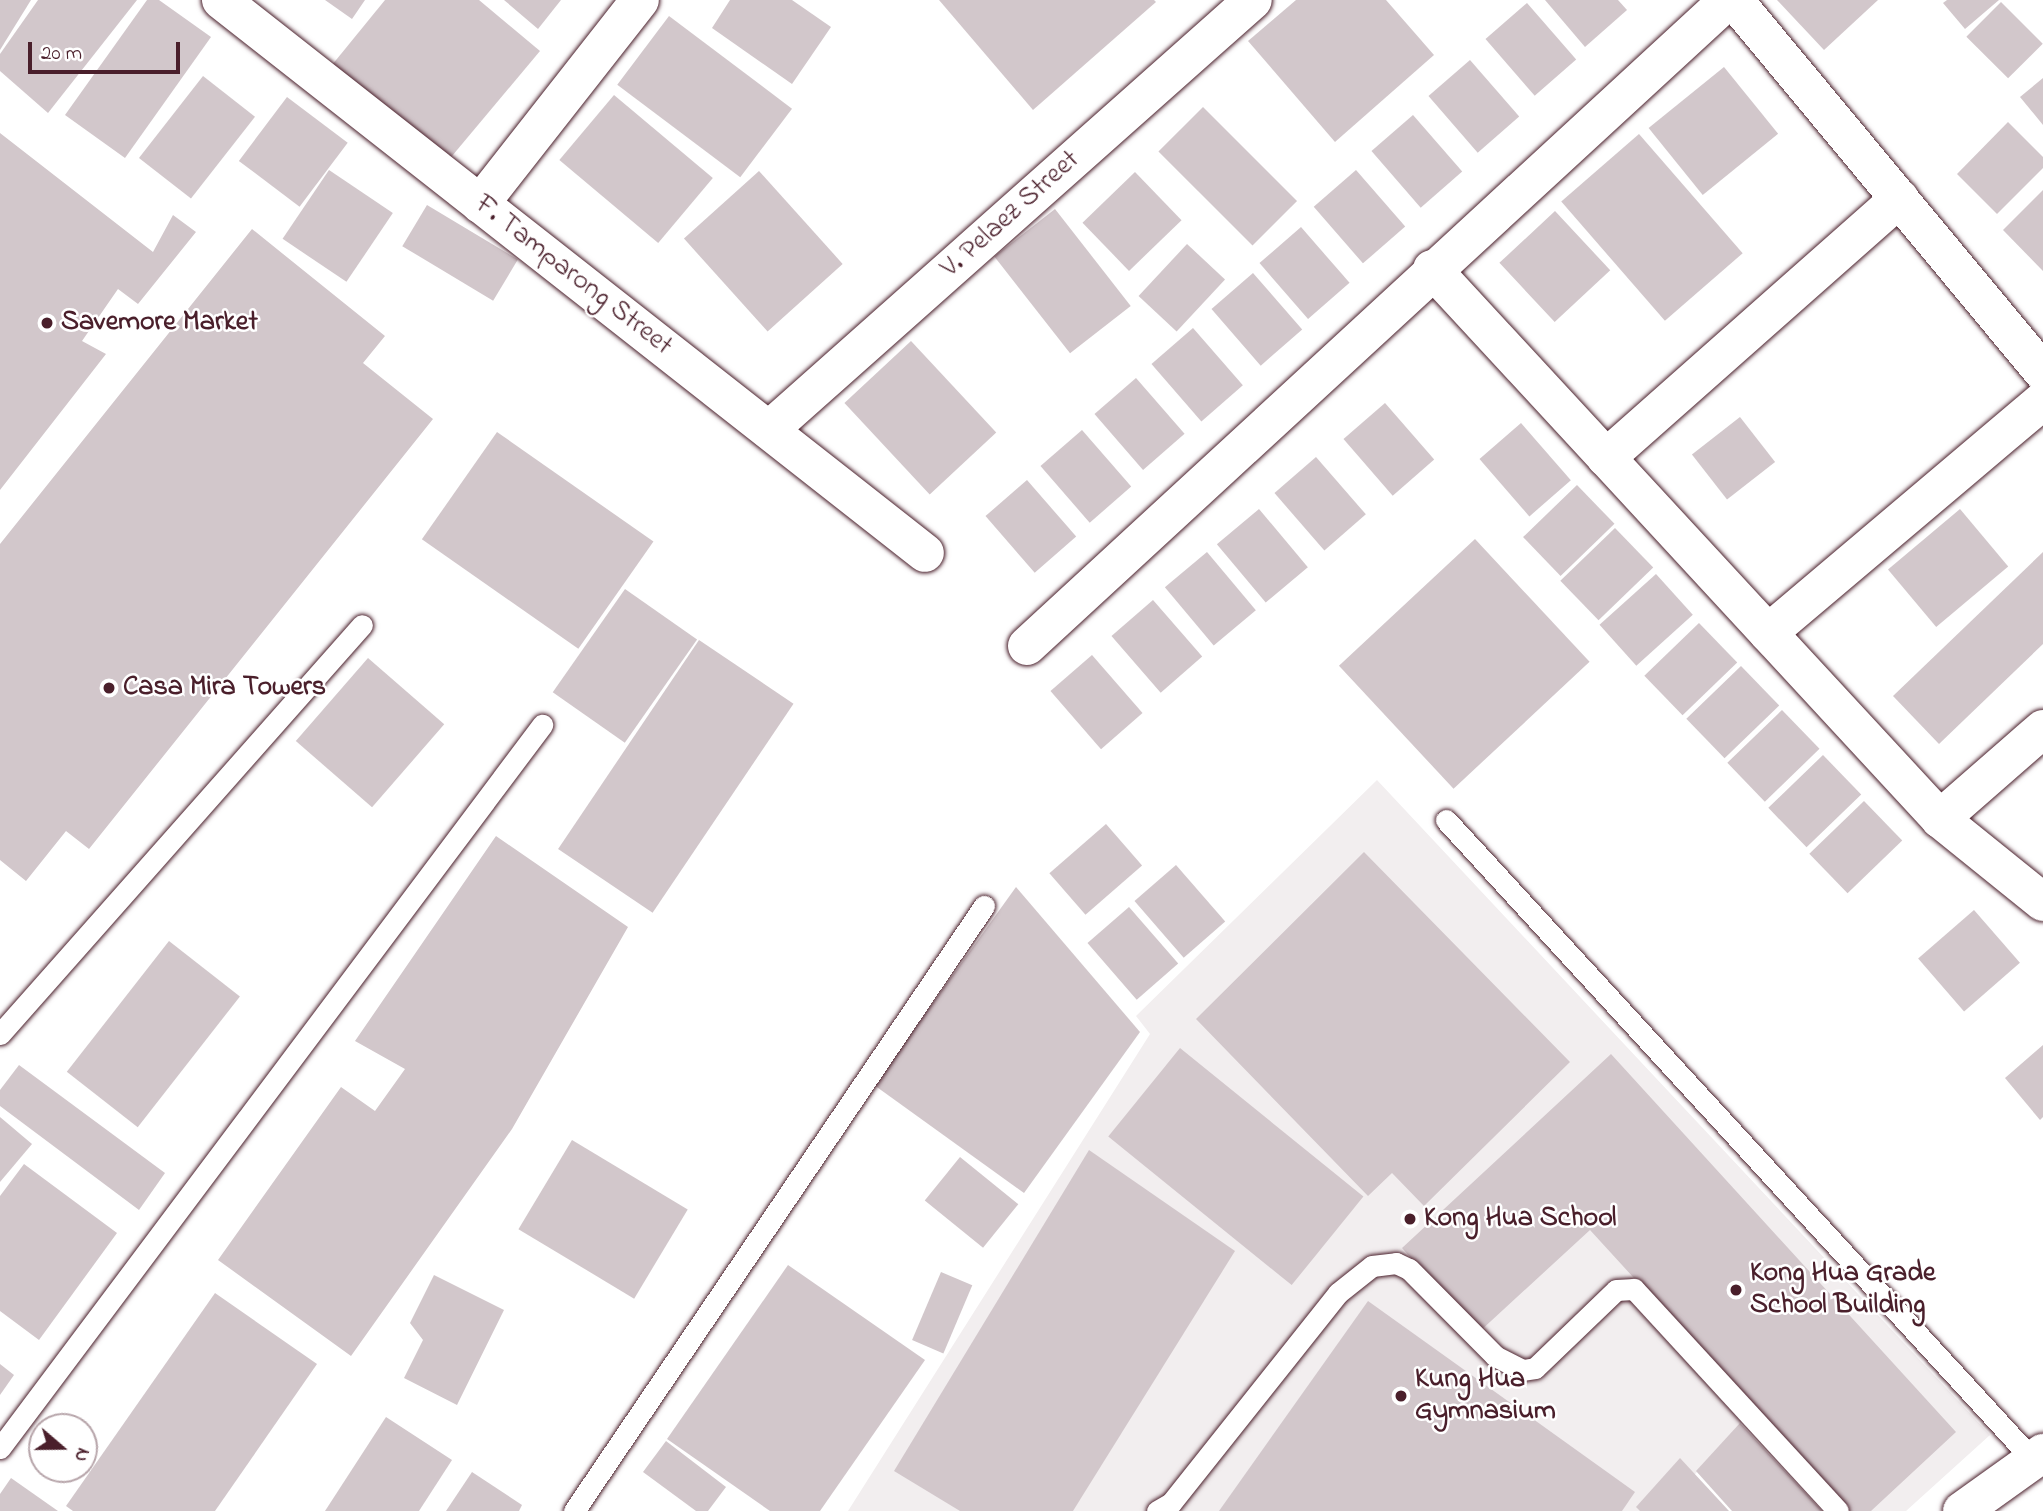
<!DOCTYPE html>
<style>
body{margin:0}
#map{position:relative;width:2043px;height:1511px;overflow:hidden;background:#fff;font-family:"Indie Flower",sans-serif}
div>[style]{position:absolute}
.built>*{inset:0;background:#f2eeef}
.building>*{inset:0;background:#d2c7cb;transform-origin:0 0}
.roads{filter:drop-shadow(0 0 2px #4a1f2b) drop-shadow(0 0 2px #4a1f2b)}
.lane>*{height:21px;margin:-10.5px;padding:0 10.5px;transform-origin:10.5px;border-radius:10.5px;background:#fff}
.street>*{height:38px;margin:-19px;padding:0 19px;transform-origin:19px;border-radius:19px;background:#fff}
.secondary>*{height:38px;margin:-19px;padding:0 19px;transform-origin:19px;border-radius:19px;background:#fff}
.dots>*{width:19px;height:19px;translate:-50% -50%;box-sizing:border-box;border:4px solid #fff;border-radius:50%}
span{translate:-50% -50%;white-space:nowrap;text-align:center;line-height:1.15;-webkit-text-stroke:5px #fff;paint-order:stroke}
.street-label{font-size:28px;color:#4a1f2b}
.poi-label{font-size:28px;color:#4a1f2b;font-weight:700}
.left{translate:0 -50%;text-align:left}
.north{position:absolute;left:28px;top:1413px;width:70px;height:70px;box-sizing:border-box;background:#fff;border:2px solid #b7a5aa;border-radius:50%;rotate:110deg;font-size:19px;font-weight:700;line-height:28px;text-align:center;color:#4a1f2b}
.north::after{content:'';display:block;margin:auto;width:24px;height:32px;background:#4a1f2b;clip-path:polygon(50% 0,100% 100%,50% 72%,0 100%)}
.scale{position:absolute;left:28px;top:42px;width:152px;height:32px;box-sizing:border-box;border:4px solid #4a1f2b;border-top:0;padding-left:9px;font-size:21px;line-height:24px;white-space:nowrap;color:#4a1f2b;-webkit-text-stroke:5px #fff;paint-order:stroke}
</style>
<div id="map">
<div class="built">
<div style="clip-path:polygon(1377px 780px,1990px 1435px,1906px 1511px,1858px 1511px,1758px 1404px,1662px 1511px,848px 1511px,1150px 1034px,1136px 1016px)"></div>
</div>
<div class="building">
<div style="clip-path:polygon(0 0,31px 0,0 50px)"></div>
<div style="clip-path:polygon(38px 0,137px 0,48px 113px,0 71px,0 54px)"></div>
<div style="clip-path:polygon(147px 0,159px 0,211px 37px,125px 158px,65px 115px)"></div>
<div style="clip-path:polygon(325px 0,365px 0,352px 19px)"></div>
<div style="clip-path:polygon(385px 0,479px 0,540px 51px,447px 162px,332px 65px)"></div>
<div style="clip-path:polygon(504px 0,561px 0,538px 29px)"></div>
<div style="clip-path:polygon(730px 0,792px 0,831px 27px,792px 84px,712px 28px)"></div>
<div style="clip-path:polygon(939px 0,1154px 0,1156px 2px,1033px 110px)"></div>
<div style="clip-path:polygon(1296px 0,1386px 0,1434px 55px,1335px 142px,1248px 41px)"></div>
<div style="clip-path:polygon(1545px 0,1618px 0,1627px 10px,1585px 47px)"></div>
<div style="clip-path:polygon(1777px 0,1878px 0,1824px 50px)"></div>
<div style="clip-path:polygon(1947px 0,1999px 0,1965px 29px,1943px 3px)"></div>
<div style="left:2001px;top:2px;width:59px;height:49px;rotate:45deg"></div>
<div style="left:1527px;top:3px;width:75px;height:55px;rotate:49deg"></div>
<div style="left:669px;top:16px;width:154px;height:86px;rotate:37deg"></div>
<div style="left:1470px;top:60px;width:75px;height:55px;rotate:49deg"></div>
<div style="left:1724px;top:67px;width:86px;height:97px;rotate:51deg"></div>
<div style="left:203px;top:76px;width:66px;height:104px;rotate:38deg"></div>
<div style="clip-path:polygon(2043px 78px,2043px 125px,2020px 97px)"></div>
<div style="left:614px;top:95px;width:129px;height:85px;rotate:40deg"></div>
<div style="left:287px;top:97px;width:76px;height:80px;rotate:37deg"></div>
<div style="left:1203px;top:107px;width:133px;height:63px;rotate:45deg"></div>
<div style="left:1413px;top:115px;width:75px;height:55px;rotate:49deg"></div>
<div style="clip-path:polygon(2008px 122px,2043px 157px,2043px 168px,1997px 214px,1957px 174px)"></div>
<div style="clip-path:polygon(0 133px,153px 252px,173px 215px,196px 232px,138px 304px,118px 289px,82px 341px,106px 354px,0 490px)"></div>
<div style="left:1639px;top:134px;width:158px;height:103px;rotate:49deg"></div>
<div style="left:329px;top:170px;width:77px;height:83px;rotate:34deg"></div>
<div style="left:1356px;top:170px;width:75px;height:56px;rotate:49deg"></div>
<div style="left:759px;top:171px;width:125px;height:101px;rotate:48deg"></div>
<div style="left:1135px;top:172px;width:67px;height:73px;rotate:46deg"></div>
<div style="clip-path:polygon(2043px 190px,2043px 271px,2003px 230px)"></div>
<div style="left:427px;top:205px;width:106px;height:48px;rotate:31deg"></div>
<div style="left:1055px;top:209px;width:123px;height:77px;rotate:52deg"></div>
<div style="left:1555px;top:211px;width:81px;height:76px;rotate:47deg"></div>
<div style="left:1301px;top:227px;width:74px;height:55px;rotate:49deg"></div>
<div style="clip-path:polygon(252px 229px,385px 336px,363px 363px,433px 419px,89px 849px,66px 831px,26px 881px,0 860px,0 544px)"></div>
<div style="left:1187px;top:244px;width:52px;height:71px;rotate:43deg"></div>
<div style="left:1253px;top:273px;width:75px;height:55px;rotate:49deg"></div>
<div style="left:1193px;top:328px;width:76px;height:55px;rotate:49deg"></div>
<div style="left:911px;top:341px;width:125px;height:91px;rotate:47deg"></div>
<div style="left:1136px;top:378px;width:74px;height:55px;rotate:49deg"></div>
<div style="left:1385px;top:403px;width:75px;height:55px;rotate:49deg"></div>
<div style="left:1740px;top:417px;width:57px;height:61px;rotate:52deg"></div>
<div style="left:1521px;top:423px;width:76px;height:55px;rotate:49deg"></div>
<div style="left:1082px;top:430px;width:75px;height:55px;rotate:49deg"></div>
<div style="left:497px;top:432px;width:191px;height:131px;rotate:35deg"></div>
<div style="left:1316px;top:457px;width:76px;height:55px;rotate:49deg"></div>
<div style="left:1027px;top:480px;width:75px;height:55px;rotate:49deg"></div>
<div style="left:1577px;top:485px;width:54px;height:75px;rotate:46deg"></div>
<div style="left:1259px;top:509px;width:76px;height:55px;rotate:50deg"></div>
<div style="left:1960px;top:509px;width:75px;height:94px;rotate:50deg"></div>
<div style="left:1615px;top:528px;width:55px;height:76px;rotate:46deg"></div>
<div style="left:1475px;top:539px;width:168px;height:186px;rotate:47deg"></div>
<div style="left:1207px;top:552px;width:76px;height:55px;rotate:50deg"></div>
<div style="clip-path:polygon(2043px 552px,2043px 644px,1939px 744px,1893px 696px)"></div>
<div style="left:1656px;top:574px;width:55px;height:76px;rotate:48deg"></div>
<div style="left:625px;top:589px;width:88px;height:126px;rotate:35deg"></div>
<div style="left:1153px;top:600px;width:75px;height:55px;rotate:49deg"></div>
<div style="left:1699px;top:623px;width:55px;height:76px;rotate:46deg"></div>
<div style="left:699px;top:640px;width:114px;height:252px;rotate:34deg"></div>
<div style="left:1092px;top:655px;width:77px;height:55px;rotate:49deg"></div>
<div style="left:368px;top:658px;width:101px;height:110px;rotate:41deg"></div>
<div style="left:1741px;top:666px;width:55px;height:76px;rotate:46deg"></div>
<div style="left:1782px;top:710px;width:54px;height:76px;rotate:46deg"></div>
<div style="left:1823px;top:755px;width:55px;height:76px;rotate:46deg"></div>
<div style="left:1864px;top:801px;width:55px;height:76px;rotate:46deg"></div>
<div style="left:1106px;top:824px;width:55px;height:75px;rotate:49deg"></div>
<div style="clip-path:polygon(496px 836px,628px 927px,512px 1129px,351px 1356px,218px 1260px,341px 1087px,375px 1111px,405px 1069px,355px 1041px)"></div>
<div style="clip-path:polygon(1364px 852px,1570px 1062px,1424px 1206px,1392px 1173px,1368px 1196px,1196px 1019px)"></div>
<div style="left:1176px;top:865px;width:75px;height:55px;rotate:49deg"></div>
<div style="clip-path:polygon(1016px 887px,1140px 1032px,1024px 1193px,874px 1085px)"></div>
<div style="left:1129px;top:907px;width:75px;height:55px;rotate:49deg"></div>
<div style="left:1974px;top:910px;width:70px;height:74px;rotate:49deg"></div>
<div style="left:169px;top:941px;width:90px;height:166px;rotate:38deg"></div>
<div style="clip-path:polygon(2043px 1045px,2043px 1117px,2040px 1120px,2005px 1078px)"></div>
<div style="left:1180px;top:1048px;width:236px;height:114px;rotate:39deg"></div>
<div style="clip-path:polygon(1611px 1054px,1956px 1432px,1871px 1511px,1847px 1511px,1590px 1230px,1478px 1333px,1402px 1248px)"></div>
<div style="clip-path:polygon(19px 1065px,165px 1173px,139px 1210px,0 1106px,0 1090px)"></div>
<div style="clip-path:polygon(0 1117px,32px 1144px,0 1182px)"></div>
<div style="left:572px;top:1140px;width:135px;height:104px;rotate:31deg"></div>
<div style="clip-path:polygon(1089px 1150px,1235px 1251px,1073px 1511px,960px 1511px,894px 1471px)"></div>
<div style="left:960px;top:1157px;width:75px;height:56px;rotate:39deg"></div>
<div style="clip-path:polygon(24px 1164px,117px 1233px,39px 1340px,0 1311px,0 1196px)"></div>
<div style="clip-path:polygon(788px 1265px,925px 1360px,820px 1511px,770px 1511px,667px 1439px)"></div>
<div style="left:941px;top:1272px;width:34px;height:74px;rotate:23deg"></div>
<div style="clip-path:polygon(434px 1275px,504px 1310px,457px 1405px,404px 1378px,423px 1340px,410px 1323px)"></div>
<div style="clip-path:polygon(215px 1293px,317px 1364px,215px 1511px,73px 1511px,66px 1506px)"></div>
<div style="clip-path:polygon(1368px 1301px,1635px 1492px,1622px 1511px,1219px 1511px)"></div>
<div style="clip-path:polygon(0 1364px,14px 1375px,0 1395px)"></div>
<div style="clip-path:polygon(386px 1417px,452px 1460px,419px 1511px,325px 1511px)"></div>
<div style="clip-path:polygon(1740px 1423px,1822px 1511px,1732px 1511px,1696px 1471px)"></div>
<div style="clip-path:polygon(666px 1441px,726px 1487px,708px 1511px,696px 1511px,643px 1472px)"></div>
<div style="clip-path:polygon(1680px 1458px,1729px 1511px,1640px 1511px,1636px 1507px)"></div>
<div style="clip-path:polygon(472px 1472px,522px 1505px,519px 1511px,446px 1511px)"></div>
<div style="clip-path:polygon(11px 1478px,58px 1511px,0 1511px,0 1494px)"></div>
</div>
<div class="roads">
<div class="lane">
<div style="left:1446px;top:820px;width:868px;rotate:47.47deg"></div>
<div style="left:0;top:1034px;width:546px;rotate:-48.49deg"></div>
<div style="left:0;top:1448px;width:904px;rotate:-53.14deg"></div>
<div style="left:574px;top:1511px;width:731px;rotate:-55.88deg"></div>
<div style="left:1157px;top:1511px;width:16px;rotate:-30deg"></div>
<div style="left:1171px;top:1503px;width:268px;rotate:-51.5deg"></div>
<div style="left:1338px;top:1293px;width:43px;rotate:-38.5deg"></div>
<div style="left:1372px;top:1266px;width:24px;rotate:-7deg"></div>
<div style="left:1396px;top:1263px;width:14px;rotate:25deg"></div>
<div style="left:1409px;top:1269px;width:122px;rotate:45.3deg"></div>
<div style="left:1495px;top:1356px;width:31px;rotate:27deg"></div>
<div style="left:1523px;top:1370px;width:12px;rotate:-9deg"></div>
<div style="left:1535px;top:1368px;width:112px;rotate:-43.9deg"></div>
<div style="left:1616px;top:1290px;width:18px;rotate:-3deg"></div>
<div style="left:1634px;top:1289px;width:301px;rotate:47.4deg"></div>
</div>
<div class="street">
<div style="left:221px;top:0;width:895px;rotate:38.15deg"></div>
<div style="left:1734px;top:0;width:484px;rotate:50.3deg"></div>
<div style="left:480px;top:204px;width:259px;rotate:-51.9deg"></div>
<div style="left:1432px;top:269px;width:749px;rotate:47.27deg"></div>
<div style="left:769px;top:430px;width:647px;rotate:-41.62deg"></div>
<div style="left:1606px;top:458px;width:392px;rotate:-41.5deg"></div>
<div style="left:1768px;top:633px;width:360px;rotate:-40.2deg"></div>
<div style="left:1027px;top:646px;width:953px;rotate:-42.66deg"></div>
<div style="left:2043px;top:729px;width:137px;rotate:138.9deg"></div>
<div style="left:1940px;top:819px;width:132px;rotate:38.9deg"></div>
</div>
<div class="secondary">
<div style="left:1962px;top:1511px;width:100px;rotate:-35.6deg"></div>
</div>
</div>
<div class="dots">
<div style="left:47px;top:323px;background:#4a1f2b"></div>
<div style="left:109px;top:688px;background:#4a1f2b"></div>
<div style="left:1410px;top:1219px;background:#4a1f2b"></div>
<div style="left:1736px;top:1290px;background:#4a1f2b"></div>
<div style="left:1401px;top:1396px;background:#4a1f2b"></div>
</div>
<div class="street-label">
<span style="left:1011px;top:215px;rotate:-42deg">V. Pelaez Street</span>
<span style="left:573px;top:276px;rotate:38deg">F. Tamparong Street</span>
</div>
<div class="poi-label">
<span class="left" style="left:61px;top:323px">Savemore Market</span>
<span class="left" style="left:123px;top:688px">Casa Mira Towers</span>
<span class="left" style="left:1424px;top:1219px">Kong Hua School</span>
<span class="left" style="left:1750px;top:1290px">Kong Hua Grade<br>School Building</span>
<span class="left" style="left:1415px;top:1396px">Kung Hua<br>Gymnasium</span>
</div>
<div class="north">N</div>
<div class="scale">20 m</div>
</div>
